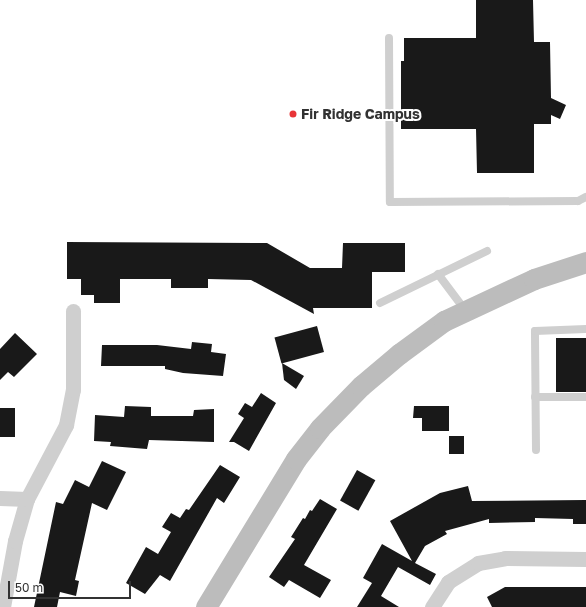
<!DOCTYPE html>
<style>
body{margin:0}
#map{position:relative;width:586px;height:607px;overflow:hidden;background:#fff;font-family:"Golos Text",sans-serif}
div>[style]{position:absolute}
.building>*{inset:0;background:#191919;transform-origin:0 0}
.service>*{height:8px;margin:-4px;padding:0 4px;transform-origin:4px;border-radius:4px;background:#cfcfcf}
.minor>*{height:15px;margin:-7.5px;padding:0 7.5px;transform-origin:7.5px;border-radius:7.5px;background:#cfcfcf}
.secondary>*{height:21px;margin:-10.5px;padding:0 10.5px;transform-origin:10.5px;border-radius:10.5px;background:#bcbcbc}
.dots>*{width:11px;height:11px;translate:-50% -50%;box-sizing:border-box;border:2px solid #fff;border-radius:50%}
span{translate:-50% -50%;white-space:nowrap;text-align:center;line-height:1.15;-webkit-text-stroke:4px #fff;paint-order:stroke}
.poi-label{font-size:14px;color:#323232;font-weight:700}
.left{translate:0 -50%;text-align:left}
.scale{position:absolute;left:8px;top:581px;width:123px;height:18px;box-sizing:border-box;border:2px solid #323232;border-top:0;padding-left:5px;font-size:12px;line-height:14px;white-space:nowrap;color:#323232;-webkit-text-stroke:3px #fff;paint-order:stroke}
</style>
<div id="map">
<div class="building">
<div style="clip-path:polygon(476px 0,533px 0,534px 42px,550px 42px,551px 98px,566px 105px,560px 119px,551px 115px,551px 124px,534px 124px,534px 173px,477px 173px,476px 129px,401px 129px,401px 61px,404px 61px,404px 38px,476px 38px)"></div>
<div style="clip-path:polygon(67px 242px,267px 243px,310px 268px,342px 268px,343px 243px,405px 243px,405px 272px,372px 272px,372px 308px,313px 308px,314px 314px,251px 280px,208px 279px,208px 288px,171px 288px,171px 279px,120px 279px,120px 303px,94px 303px,94px 295px,81px 295px,81px 279px,67px 279px)"></div>
<div style="left:317px;top:326px;width:27px;height:44px;rotate:75deg"></div>
<div style="clip-path:polygon(15px 333px,37px 354px,14px 377px,8px 372px,0 380px,0 349px)"></div>
<div style="left:556px;top:338px;width:30px;height:54px"></div>
<div style="clip-path:polygon(192px 342px,212px 344px,211px 352px,226px 354px,223px 376px,183px 373px,165px 369px,165px 366px,101px 366px,102px 345px,157px 345px,191px 349px)"></div>
<div style="clip-path:polygon(282px 363px,304px 376px,296px 389px,284px 380px)"></div>
<div style="clip-path:polygon(261px 393px,276px 403px,249px 451px,234px 442px,229px 442px,244px 418px,238px 414px,245px 403px,252px 407px)"></div>
<div style="clip-path:polygon(125px 406px,151px 407px,151px 416px,193px 416px,194px 410px,214px 409px,214px 442px,149px 440px,147px 449px,110px 446px,111px 442px,94px 441px,95px 415px,124px 417px)"></div>
<div style="clip-path:polygon(414px 406px,449px 406px,449px 431px,422px 431px,422px 418px,413px 418px)"></div>
<div style="left:0;top:408px;width:15px;height:29px"></div>
<div style="left:449px;top:436px;width:15px;height:18px"></div>
<div style="clip-path:polygon(102px 461px,126px 472px,107px 510px,92px 503px,75px 580px,79px 581px,76px 596px,60px 592px,57px 607px,34px 607px,56px 502px,63px 504px,75px 480px,89px 487px)"></div>
<div style="clip-path:polygon(220px 465px,240px 477px,224px 503px,217px 498px,170px 581px,160px 575px,145px 594px,126px 583px,146px 547px,158px 554px,171px 532px,162px 527px,171px 513px,180px 518px,186px 509px,189px 510px)"></div>
<div style="left:357px;top:470px;width:21px;height:35px;rotate:29deg"></div>
<div style="clip-path:polygon(468px 486px,472px 501px,586px 500px,586px 524px,573px 524px,573px 519px,535px 518px,535px 522px,489px 523px,489px 519px,445px 531px,447px 534px,425px 546px,415px 563px,436px 574px,430px 585px,398px 567px,381px 596px,399px 607px,357px 607px,372px 583px,363px 578px,382px 544px,412px 561px,390px 521px,440px 493px)"></div>
<div style="clip-path:polygon(320px 499px,337px 509px,304px 565px,331px 580px,320px 598px,289px 580px,284px 587px,269px 577px,295px 539px,291px 537px,303px 518px,305px 519px,310px 510px,312px 511px)"></div>
<div style="clip-path:polygon(505px 587px,586px 587px,586px 607px,492px 607px,487px 597px)"></div>
</div>
<div class="service">
<div style="left:389px;top:38px;width:164px;rotate:89.7deg"></div>
<div style="left:390px;top:202px;width:188px;rotate:-0.3deg"></div>
<div style="left:578px;top:201px;width:9px;rotate:-27deg"></div>
<div style="left:438px;top:274px;width:45px;rotate:53.1deg"></div>
<div style="left:380px;top:303px;width:119px;rotate:-25.9deg"></div>
<div style="left:535px;top:397px;width:51px"></div>
<div style="left:536px;top:450px;width:119px;rotate:-90.5deg"></div>
<div style="left:535px;top:331px;width:51px;rotate:-2.2deg"></div>
</div>
<div class="minor">
<div style="left:0;top:498px;width:27px;rotate:2deg"></div>
<div style="left:3px;top:607px;width:67px;rotate:-79.7deg"></div>
<div style="left:15px;top:541px;width:44px;rotate:-74.1deg"></div>
<div style="left:27px;top:499px;width:84px;rotate:-62.2deg"></div>
<div style="left:66px;top:425px;width:36px;rotate:-79deg"></div>
<div style="left:73px;top:390px;width:79px;rotate:-90deg"></div>
<div style="left:432px;top:607px;width:30px;rotate:-57deg"></div>
<div style="left:448px;top:582px;width:36px;rotate:-32deg"></div>
<div style="left:478px;top:563px;width:27px;rotate:-10deg"></div>
<div style="left:505px;top:558px;width:81px;rotate:0.7deg"></div>
</div>
<div class="secondary">
<div style="left:206px;top:607px;width:173px;rotate:-58.7deg"></div>
<div style="left:296px;top:459px;width:39px;rotate:-52deg"></div>
<div style="left:320px;top:428px;width:59px;rotate:-45.7deg"></div>
<div style="left:361px;top:386px;width:50px;rotate:-40.1deg"></div>
<div style="left:399px;top:354px;width:56px;rotate:-36.3deg"></div>
<div style="left:444px;top:321px;width:99px;rotate:-25deg"></div>
<div style="left:534px;top:279px;width:55px;rotate:-18.1deg"></div>
</div>
<div class="dots">
<div style="left:293px;top:114px;background:#e83437"></div>
</div>
<div class="poi-label">
<span class="left" style="left:301px;top:114px">Fir Ridge Campus</span>
</div>
<div class="scale">50 m</div>
</div>
